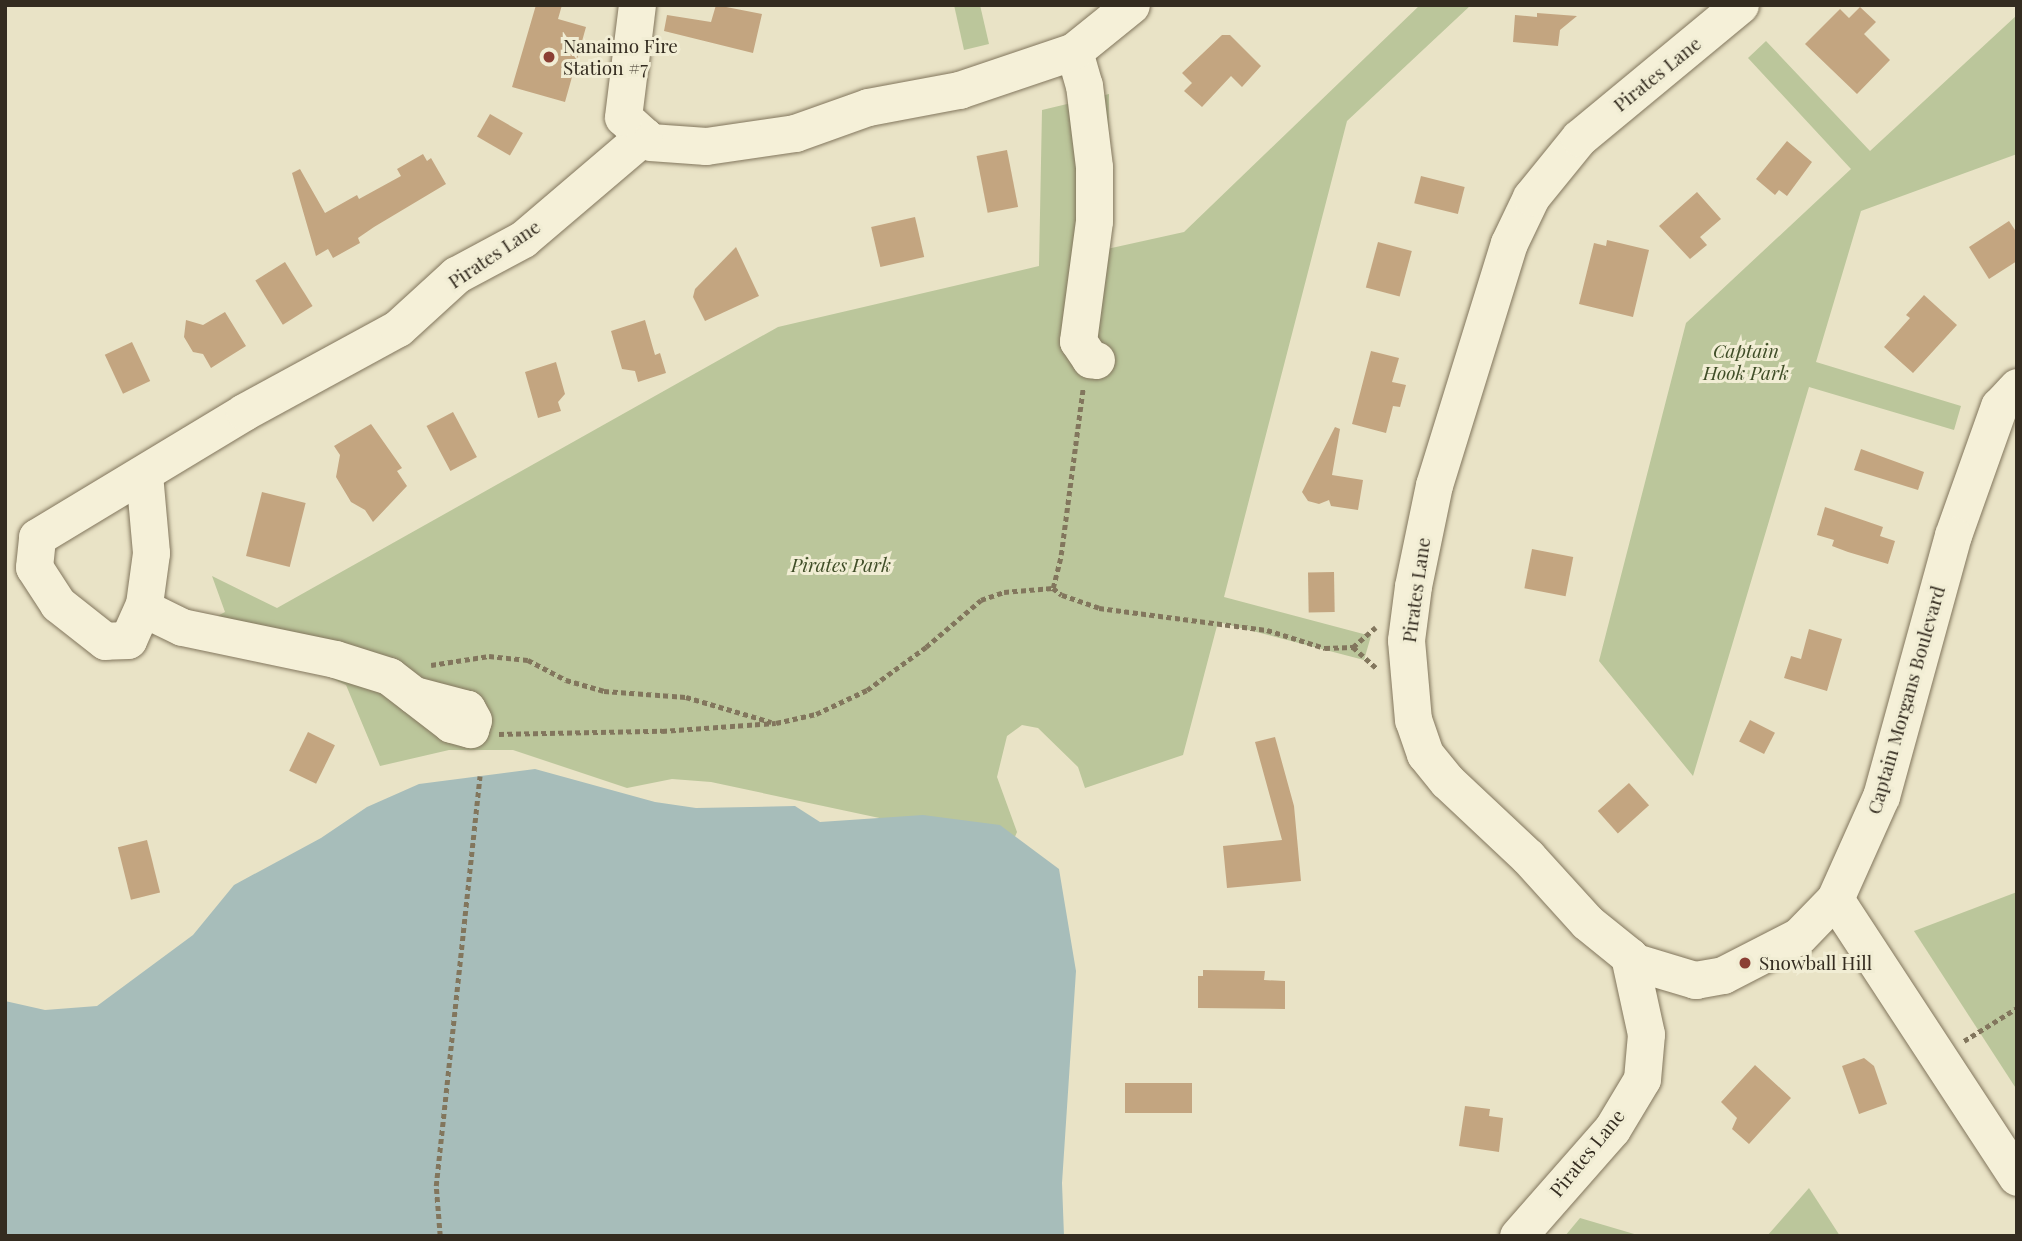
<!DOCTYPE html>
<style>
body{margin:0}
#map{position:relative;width:2022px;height:1241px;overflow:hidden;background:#e9e3c6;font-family:"Playfair Display",serif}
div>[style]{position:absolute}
.green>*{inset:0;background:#bbc69b}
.water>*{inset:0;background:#a7bdba}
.building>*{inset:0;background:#c3a580;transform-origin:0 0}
.path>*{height:4.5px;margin-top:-2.25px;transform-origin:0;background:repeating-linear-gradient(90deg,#82765d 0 5px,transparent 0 8.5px)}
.roads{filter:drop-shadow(0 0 2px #82765d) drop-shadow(0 0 2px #82765d)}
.minor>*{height:37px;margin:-18.5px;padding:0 18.5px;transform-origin:18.5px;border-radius:18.5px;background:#f5f0d8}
.dots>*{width:19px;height:19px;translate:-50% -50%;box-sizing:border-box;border:4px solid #f1edd4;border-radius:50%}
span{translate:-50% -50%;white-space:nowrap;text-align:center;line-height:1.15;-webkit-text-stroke:6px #f1edd4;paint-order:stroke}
.poi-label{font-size:19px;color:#342c20}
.left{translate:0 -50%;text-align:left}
.street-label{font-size:19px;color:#342c20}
.park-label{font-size:19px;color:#404e28;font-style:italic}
.frame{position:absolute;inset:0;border:7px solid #342c20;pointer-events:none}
</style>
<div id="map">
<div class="green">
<div style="clip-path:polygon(954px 5px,980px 5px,989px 44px,964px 50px)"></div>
<div style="clip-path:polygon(1420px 5px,1471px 5px,1347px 121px,1224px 597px,1371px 636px,1364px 660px,1218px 622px,1183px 755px,1085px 788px,1078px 767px,1038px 728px,1022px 725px,1007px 736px,997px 777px,1017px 832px,1011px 846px,711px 782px,672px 779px,627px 788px,513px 750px,449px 750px,380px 766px,346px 685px,208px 621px,225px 612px,212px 576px,277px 608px,778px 327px,1039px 266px,1042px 110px,1109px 94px,1107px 249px,1184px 232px)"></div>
<div style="clip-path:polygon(2017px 15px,2017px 154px,1861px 211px,1816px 362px,1961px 406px,1954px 430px,1809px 387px,1693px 776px,1599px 661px,1686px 323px,1851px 169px,1748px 58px,1766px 41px,1870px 151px)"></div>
<div style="clip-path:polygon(2017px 892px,2017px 1090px,1914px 931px)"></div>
<div style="clip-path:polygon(1809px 1188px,1840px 1236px,1767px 1236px)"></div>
<div style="clip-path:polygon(1580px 1218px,1641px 1236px,1565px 1236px)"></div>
</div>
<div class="water">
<div style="clip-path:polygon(535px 769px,655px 802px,696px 808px,795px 806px,820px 822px,923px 815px,1000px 825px,1059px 869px,1076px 971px,1062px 1183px,1064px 1236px,5px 1236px,5px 1001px,45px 1010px,97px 1006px,193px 935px,234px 885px,321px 838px,367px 807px,419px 784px)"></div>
</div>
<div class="building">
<div style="clip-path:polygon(536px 5px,562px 5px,558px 19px,586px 27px,565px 102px,512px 87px)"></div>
<div style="clip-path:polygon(716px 5px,762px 14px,753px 53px,664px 31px,667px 15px,711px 22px)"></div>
<div style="clip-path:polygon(1860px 7px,1876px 22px,1864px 34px,1890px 60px,1857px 94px,1805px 44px,1840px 9px,1849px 18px)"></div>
<div style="clip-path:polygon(1537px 13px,1577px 16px,1560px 30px,1558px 46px,1513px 42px,1515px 15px,1537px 17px)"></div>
<div style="clip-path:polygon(1222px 35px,1230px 35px,1261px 66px,1242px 87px,1231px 76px,1202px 107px,1184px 91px,1192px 83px,1182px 73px)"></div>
<div style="left:490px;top:114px;width:38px;height:26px;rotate:30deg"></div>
<div style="clip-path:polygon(1787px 141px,1812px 162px,1787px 196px,1779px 190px,1775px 195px,1756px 179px)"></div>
<div style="left:1007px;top:150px;width:58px;height:31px;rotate:79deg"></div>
<div style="clip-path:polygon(423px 154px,427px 161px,431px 158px,446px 184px,374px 227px,358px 238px,360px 243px,333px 258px,328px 249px,316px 256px,292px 173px,300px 169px,325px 213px,357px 195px,359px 199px,401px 176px,397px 169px)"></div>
<div style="left:1421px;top:176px;width:45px;height:28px;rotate:14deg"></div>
<div style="clip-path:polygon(1697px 192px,1721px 219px,1700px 237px,1707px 245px,1690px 259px,1659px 226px)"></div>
<div style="left:915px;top:217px;width:41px;height:45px;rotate:77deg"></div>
<div style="clip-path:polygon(2009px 221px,2017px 233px,2017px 261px,1989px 279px,1969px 247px)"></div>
<div style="clip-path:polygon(1607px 240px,1649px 250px,1633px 317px,1579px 304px,1594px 243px,1606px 246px)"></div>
<div style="left:1378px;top:242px;width:35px;height:47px;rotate:15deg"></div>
<div style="clip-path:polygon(736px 247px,759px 296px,705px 321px,693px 297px,695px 289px)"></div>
<div style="left:285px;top:262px;width:52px;height:35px;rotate:58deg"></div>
<div style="clip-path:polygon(1924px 295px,1957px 325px,1913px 373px,1884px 347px,1910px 318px,1906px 315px)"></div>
<div style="clip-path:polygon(225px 312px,246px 346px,211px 368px,203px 354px,193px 352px,184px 337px,186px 320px,203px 325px)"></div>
<div style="clip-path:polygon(645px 320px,655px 355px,660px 353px,666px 373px,638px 382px,635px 371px,622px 369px,611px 331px)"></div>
<div style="left:132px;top:342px;width:43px;height:30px;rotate:65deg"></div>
<div style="clip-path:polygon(1371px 351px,1399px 358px,1392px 382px,1406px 385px,1400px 407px,1393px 406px,1386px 433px,1352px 424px)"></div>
<div style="clip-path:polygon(556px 362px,565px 394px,558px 402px,561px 411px,538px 418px,525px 372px)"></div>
<div style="left:453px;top:412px;width:51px;height:30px;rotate:62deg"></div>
<div style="clip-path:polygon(371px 424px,402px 468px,397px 471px,407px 486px,373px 522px,365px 510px,351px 502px,336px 477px,340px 455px,334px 446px)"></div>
<div style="clip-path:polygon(1335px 427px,1340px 429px,1332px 475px,1363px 480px,1358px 510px,1331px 506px,1329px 500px,1319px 504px,1308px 501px,1302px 492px)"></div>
<div style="clip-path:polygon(1861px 449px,1924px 472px,1918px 490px,1854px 470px)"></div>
<div style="left:262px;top:492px;width:45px;height:66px;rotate:14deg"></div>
<div style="clip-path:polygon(1825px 507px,1883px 527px,1880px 536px,1895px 541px,1888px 564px,1848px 552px,1832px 546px,1834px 540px,1817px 535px)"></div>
<div style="left:1532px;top:549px;width:42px;height:40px;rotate:11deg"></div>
<div style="left:1334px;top:572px;width:40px;height:26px;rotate:89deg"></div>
<div style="clip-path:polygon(1809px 629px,1842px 639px,1827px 691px,1784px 678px,1791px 656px,1801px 659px)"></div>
<div style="left:1750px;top:720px;width:28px;height:24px;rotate:27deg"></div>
<div style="left:308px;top:732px;width:30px;height:43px;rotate:26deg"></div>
<div style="clip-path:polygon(1275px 737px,1294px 806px,1301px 881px,1227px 888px,1223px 846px,1282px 840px,1255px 742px)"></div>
<div style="left:1629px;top:783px;width:30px;height:42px;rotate:48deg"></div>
<div style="left:147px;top:840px;width:54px;height:30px;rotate:76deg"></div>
<div style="clip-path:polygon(1203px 970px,1265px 971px,1264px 980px,1285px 981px,1285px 1009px,1198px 1008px,1198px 976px,1203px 976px)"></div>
<div style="clip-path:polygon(1864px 1058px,1874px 1066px,1887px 1104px,1859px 1114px,1842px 1066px)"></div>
<div style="clip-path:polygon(1755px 1065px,1791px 1098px,1749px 1144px,1732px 1129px,1737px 1118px,1721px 1102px)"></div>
<div style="left:1125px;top:1083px;width:67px;height:30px"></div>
<div style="clip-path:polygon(1465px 1106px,1490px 1109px,1489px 1116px,1503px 1118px,1499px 1152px,1459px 1146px)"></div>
</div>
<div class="path">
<div style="left:1053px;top:588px;width:34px;rotate:-76deg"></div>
<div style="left:1061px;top:555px;width:167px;rotate:-82.5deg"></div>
<div style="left:1353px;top:647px;width:31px;rotate:42deg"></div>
<div style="left:431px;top:665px;width:59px;rotate:-8.8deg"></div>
<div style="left:489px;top:656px;width:39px;rotate:6deg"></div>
<div style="left:528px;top:660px;width:43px;rotate:27.8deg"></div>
<div style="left:566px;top:680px;width:40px;rotate:16deg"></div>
<div style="left:604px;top:691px;width:82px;rotate:4.2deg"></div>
<div style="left:686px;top:697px;width:89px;rotate:16.4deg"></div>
<div style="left:499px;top:734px;width:163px;rotate:-1.1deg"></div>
<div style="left:662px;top:731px;width:114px;rotate:-4deg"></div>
<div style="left:776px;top:723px;width:41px;rotate:-12.7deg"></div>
<div style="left:816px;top:714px;width:56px;rotate:-25.2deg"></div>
<div style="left:867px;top:690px;width:73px;rotate:-36.1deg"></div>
<div style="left:926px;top:647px;width:72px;rotate:-40.5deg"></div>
<div style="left:981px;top:600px;width:24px;rotate:-19deg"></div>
<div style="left:1004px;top:592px;width:49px;rotate:-4.7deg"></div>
<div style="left:1053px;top:588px;width:11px;rotate:38deg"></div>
<div style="left:1062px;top:595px;width:39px;rotate:19deg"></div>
<div style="left:1099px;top:608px;width:169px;rotate:7.5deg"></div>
<div style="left:1267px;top:630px;width:61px;rotate:17.2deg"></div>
<div style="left:1325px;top:648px;width:28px;rotate:-2deg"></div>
<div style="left:1353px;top:647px;width:30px;rotate:-41deg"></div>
<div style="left:1964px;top:1041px;width:62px;rotate:-31.9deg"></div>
<div style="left:440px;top:1236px;width:50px;rotate:-94.6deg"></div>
<div style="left:436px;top:1186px;width:412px;rotate:-83.9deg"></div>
</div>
<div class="roads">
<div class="minor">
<div style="left:1074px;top:51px;width:35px;rotate:74deg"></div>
<div style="left:1084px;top:85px;width:83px;rotate:83deg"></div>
<div style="left:1094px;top:167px;width:54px;rotate:90deg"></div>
<div style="left:1094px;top:221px;width:121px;rotate:97.6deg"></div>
<div style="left:1078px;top:341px;width:22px;rotate:56deg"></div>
<div style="left:1090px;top:359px;width:6px;rotate:9deg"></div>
<div style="left:644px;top:136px;width:8px;rotate:45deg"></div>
<div style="left:650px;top:142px;width:56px;rotate:4.1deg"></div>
<div style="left:706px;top:146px;width:90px;rotate:-8.3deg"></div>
<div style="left:795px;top:133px;width:77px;rotate:-19.6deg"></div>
<div style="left:868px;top:107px;width:93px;rotate:-10.6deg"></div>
<div style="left:959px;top:90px;width:121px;rotate:-18.7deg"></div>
<div style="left:1074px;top:51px;width:73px;rotate:-38.9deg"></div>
<div style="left:2017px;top:387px;width:26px;rotate:133deg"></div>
<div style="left:1999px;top:406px;width:137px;rotate:109.6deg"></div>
<div style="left:1953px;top:535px;width:271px;rotate:105.4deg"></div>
<div style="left:1881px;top:796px;width:113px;rotate:114.1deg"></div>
<div style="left:1835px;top:899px;width:332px;rotate:56.8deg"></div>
<div style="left:144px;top:474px;width:79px;rotate:84.9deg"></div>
<div style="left:151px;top:553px;width:51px;rotate:97.8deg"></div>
<div style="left:144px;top:604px;width:39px;rotate:114deg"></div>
<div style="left:128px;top:640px;width:23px;rotate:178deg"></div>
<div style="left:105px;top:641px;width:60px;rotate:-141.8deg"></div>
<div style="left:58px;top:604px;width:44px;rotate:-123deg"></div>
<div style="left:34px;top:567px;width:30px;rotate:-84deg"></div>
<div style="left:37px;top:537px;width:242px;rotate:-31.1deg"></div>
<div style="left:244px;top:412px;width:175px;rotate:-28.6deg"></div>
<div style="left:398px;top:328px;width:79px;rotate:-42.4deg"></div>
<div style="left:456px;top:275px;width:76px;rotate:-28.2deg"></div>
<div style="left:523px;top:239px;width:159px;rotate:-40.4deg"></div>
<div style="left:644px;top:136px;width:28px;rotate:-138deg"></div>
<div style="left:623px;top:117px;width:113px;rotate:-82.9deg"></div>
<div style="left:143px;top:608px;width:43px;rotate:26deg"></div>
<div style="left:182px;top:627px;width:156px;rotate:11.8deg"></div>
<div style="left:335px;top:659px;width:57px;rotate:17.5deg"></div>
<div style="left:389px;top:676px;width:78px;rotate:37.7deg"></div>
<div style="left:451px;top:724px;width:20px;rotate:15deg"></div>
<div style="left:470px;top:729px;width:9px;rotate:-72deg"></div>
<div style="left:473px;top:720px;width:13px;rotate:-119deg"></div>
<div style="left:467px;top:709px;width:55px;rotate:-165.2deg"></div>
<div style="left:1629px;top:956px;width:8px;rotate:45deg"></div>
<div style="left:1635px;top:962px;width:63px;rotate:16.7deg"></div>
<div style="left:1695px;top:980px;width:28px;rotate:-10deg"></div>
<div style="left:1723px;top:975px;width:85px;rotate:-27.2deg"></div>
<div style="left:1799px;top:936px;width:52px;rotate:-45.8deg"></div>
<div style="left:1518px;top:1236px;width:142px;rotate:-48.7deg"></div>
<div style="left:1612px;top:1129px;width:58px;rotate:-59deg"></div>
<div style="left:1642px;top:1079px;width:45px;rotate:-84.9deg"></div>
<div style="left:1646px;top:1034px;width:80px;rotate:-102.3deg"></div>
<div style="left:1629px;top:956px;width:54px;rotate:-141deg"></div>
<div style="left:1587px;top:922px;width:88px;rotate:-132.2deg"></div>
<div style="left:1528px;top:857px;width:111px;rotate:-136.8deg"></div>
<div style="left:1447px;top:781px;width:35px;rotate:-129deg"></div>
<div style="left:1425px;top:754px;width:36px;rotate:-109deg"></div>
<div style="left:1413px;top:720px;width:80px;rotate:-95deg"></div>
<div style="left:1406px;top:640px;width:54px;rotate:-82.6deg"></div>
<div style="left:1413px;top:586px;width:103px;rotate:-78.3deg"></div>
<div style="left:1434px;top:485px;width:253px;rotate:-72.8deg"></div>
<div style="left:1509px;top:243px;width:51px;rotate:-64.4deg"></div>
<div style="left:1531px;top:197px;width:76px;rotate:-50.9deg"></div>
<div style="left:1579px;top:138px;width:209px;rotate:-39.6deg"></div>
</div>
</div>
<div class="dots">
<div style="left:549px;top:57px;background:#8b3f34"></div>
<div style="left:1745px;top:963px;background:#8b3f34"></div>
</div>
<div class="poi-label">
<span class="left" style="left:563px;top:57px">Nanaimo Fire<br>Station #7</span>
<span class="left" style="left:1759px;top:963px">Snowball Hill</span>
</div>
<div class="street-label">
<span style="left:1657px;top:74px;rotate:-39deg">Pirates Lane</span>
<span style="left:494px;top:254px;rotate:-34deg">Pirates Lane</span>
<span style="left:1416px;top:590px;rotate:-82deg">Pirates Lane</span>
<span style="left:1906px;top:700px;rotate:-74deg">Captain Morgans Boulevard</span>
<span style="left:1587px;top:1153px;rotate:-51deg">Pirates Lane</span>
</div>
<div class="park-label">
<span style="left:1746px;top:362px">Captain<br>Hook Park</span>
<span style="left:841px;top:565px">Pirates Park</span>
</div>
<div class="frame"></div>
</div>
